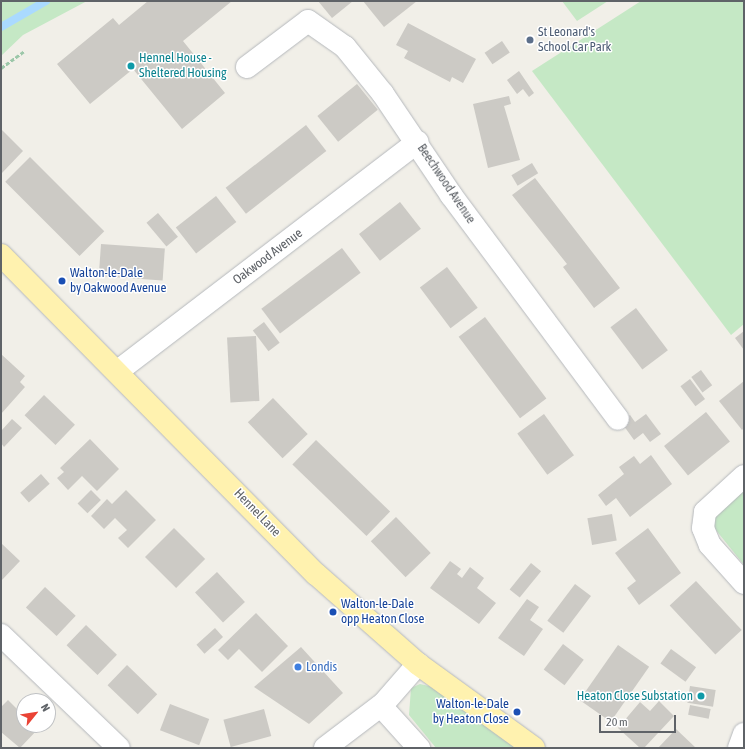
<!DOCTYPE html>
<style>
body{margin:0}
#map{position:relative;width:745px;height:749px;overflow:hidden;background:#f1efe8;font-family:"Asap Condensed",sans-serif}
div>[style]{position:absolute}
.green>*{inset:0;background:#c5e8c5}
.stream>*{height:8px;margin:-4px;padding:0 4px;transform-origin:4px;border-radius:4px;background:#aadaff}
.building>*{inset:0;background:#cccac5;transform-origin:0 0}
.path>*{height:2.5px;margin-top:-1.25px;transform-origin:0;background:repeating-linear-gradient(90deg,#9cc7a9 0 4px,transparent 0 6px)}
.roads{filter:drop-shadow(0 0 1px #b5b8bc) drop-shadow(0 0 1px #b5b8bc)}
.minor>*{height:22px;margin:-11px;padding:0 11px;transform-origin:11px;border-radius:11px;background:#fff}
.major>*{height:22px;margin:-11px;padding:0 11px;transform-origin:11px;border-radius:11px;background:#fff2af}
.dots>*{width:11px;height:11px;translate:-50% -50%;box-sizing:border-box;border:2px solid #fff;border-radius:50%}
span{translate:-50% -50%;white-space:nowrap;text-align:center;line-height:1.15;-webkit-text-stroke:3px #fff;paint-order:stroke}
.service-label{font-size:13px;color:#4e5e75}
.left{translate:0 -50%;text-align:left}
.culture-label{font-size:13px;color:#0d838f}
.right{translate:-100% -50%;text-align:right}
.street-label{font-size:13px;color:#5f6368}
.transit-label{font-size:13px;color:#164399}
.shop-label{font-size:13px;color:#366cbe}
.frame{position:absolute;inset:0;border:2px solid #5f6368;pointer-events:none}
.north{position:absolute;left:16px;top:693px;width:40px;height:40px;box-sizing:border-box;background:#fff;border:1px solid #bfc1c3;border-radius:50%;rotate:60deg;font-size:11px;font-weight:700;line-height:16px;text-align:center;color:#5f6368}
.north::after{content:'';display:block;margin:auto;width:14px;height:18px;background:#ea4335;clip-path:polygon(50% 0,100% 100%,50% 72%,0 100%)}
.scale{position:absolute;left:599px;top:715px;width:77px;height:18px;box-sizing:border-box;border:2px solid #5f6368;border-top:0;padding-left:5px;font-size:12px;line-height:14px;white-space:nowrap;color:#5f6368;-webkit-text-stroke:3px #fff;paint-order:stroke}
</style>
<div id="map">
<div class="green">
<div style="clip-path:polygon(1px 1px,87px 1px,23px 35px,1px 56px)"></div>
<div style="clip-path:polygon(562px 1px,608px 1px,577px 21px)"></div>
<div style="clip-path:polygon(641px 1px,744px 1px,744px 324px,731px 335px,532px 71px)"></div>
<div style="clip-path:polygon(744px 487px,744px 565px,711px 524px,713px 514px)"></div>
<div style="clip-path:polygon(420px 684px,433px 687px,516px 748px,436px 748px,409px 715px,411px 688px)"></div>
</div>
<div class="stream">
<div style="left:1px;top:27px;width:52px;rotate:-30deg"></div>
</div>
<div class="building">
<div style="clip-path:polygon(148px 1px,232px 1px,183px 41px,225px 93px,182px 129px,133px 69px,90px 104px,57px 64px,113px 18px,119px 25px)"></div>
<div style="clip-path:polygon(318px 1px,353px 1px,332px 18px)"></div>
<div style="clip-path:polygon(363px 1px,417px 1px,384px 27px)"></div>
<div style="clip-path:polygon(408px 23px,476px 59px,463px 83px,452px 77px,450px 82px,404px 58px,408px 51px,396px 45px)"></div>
<div style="left:502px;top:41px;width:14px;height:21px;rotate:56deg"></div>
<div style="clip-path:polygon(519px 71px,534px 93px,529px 97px,523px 89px,517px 94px,507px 80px)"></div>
<div style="left:357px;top:84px;width:33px;height:51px;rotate:51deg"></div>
<div style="clip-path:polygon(509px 96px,511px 104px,504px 106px,520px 160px,488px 168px,473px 104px)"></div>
<div style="left:306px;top:125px;width:33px;height:102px;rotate:52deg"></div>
<div style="clip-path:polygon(1px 129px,23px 151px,1px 174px)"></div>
<div style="left:30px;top:157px;width:105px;height:35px;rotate:45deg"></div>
<div style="left:532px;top:163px;width:12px;height:24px;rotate:59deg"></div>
<div style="clip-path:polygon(535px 178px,620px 288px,594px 308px,563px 267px,567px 264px,512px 195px)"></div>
<div style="left:216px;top:196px;width:33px;height:51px;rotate:52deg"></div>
<div style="left:400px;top:202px;width:34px;height:52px;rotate:52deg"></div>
<div style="left:158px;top:213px;width:31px;height:15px;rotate:50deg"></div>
<div style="left:101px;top:244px;width:64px;height:32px;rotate:4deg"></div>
<div style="left:342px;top:248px;width:31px;height:101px;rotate:53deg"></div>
<div style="left:447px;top:267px;width:51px;height:34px;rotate:53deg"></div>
<div style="left:636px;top:308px;width:53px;height:32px;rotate:53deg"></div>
<div style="left:485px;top:317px;width:102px;height:33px;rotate:53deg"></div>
<div style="left:264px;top:322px;width:26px;height:14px;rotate:53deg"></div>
<div style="clip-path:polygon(744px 331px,744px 350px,735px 338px)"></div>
<div style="left:256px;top:336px;width:65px;height:29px;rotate:87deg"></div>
<div style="clip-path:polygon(1px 354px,25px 376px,20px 382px,25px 387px,1px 414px)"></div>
<div style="left:701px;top:370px;width:19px;height:12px;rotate:54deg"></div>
<div style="left:690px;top:379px;width:25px;height:12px;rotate:53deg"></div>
<div style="clip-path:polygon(744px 381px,744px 428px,742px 430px,719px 401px)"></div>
<div style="left:44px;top:395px;width:43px;height:28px;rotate:44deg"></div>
<div style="left:273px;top:398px;width:50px;height:35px;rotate:46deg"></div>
<div style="left:706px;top:412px;width:38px;height:54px;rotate:51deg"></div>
<div style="left:544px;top:414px;width:51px;height:33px;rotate:54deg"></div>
<div style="clip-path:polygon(646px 414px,661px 434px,650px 442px,643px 433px,634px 440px,621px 422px,630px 415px,635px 422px)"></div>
<div style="clip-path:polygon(12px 419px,22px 428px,4px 447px,1px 443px,1px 431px)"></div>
<div style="clip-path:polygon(90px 439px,119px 469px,97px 491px,82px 476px,68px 490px,57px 478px,64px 472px,60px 468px)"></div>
<div style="left:316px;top:440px;width:103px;height:34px;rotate:44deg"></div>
<div style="clip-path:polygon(651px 455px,672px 484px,630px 517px,616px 498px,606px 506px,598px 495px,624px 474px,619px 467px,634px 456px,640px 464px)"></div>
<div style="left:41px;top:474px;width:13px;height:28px;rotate:48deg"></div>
<div style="left:91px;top:490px;width:14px;height:19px;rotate:45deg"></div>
<div style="clip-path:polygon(126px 490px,156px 520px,128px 548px,118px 538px,127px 530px,115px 518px,104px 529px,91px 516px,107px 499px,112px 504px)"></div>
<div style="left:612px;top:514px;width:27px;height:25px;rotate:80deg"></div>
<div style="left:396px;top:517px;width:50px;height:35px;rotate:46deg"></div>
<div style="left:174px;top:528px;width:44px;height:41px;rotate:45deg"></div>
<div style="clip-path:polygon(648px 528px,681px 573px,639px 605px,627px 588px,636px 581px,615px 553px)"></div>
<div style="clip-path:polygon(1px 543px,20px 561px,1px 581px)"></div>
<div style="clip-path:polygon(450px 561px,461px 569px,457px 574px,462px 578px,470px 567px,484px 578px,477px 588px,496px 603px,479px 624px,430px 588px)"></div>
<div style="left:531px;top:563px;width:13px;height:34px;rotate:39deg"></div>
<div style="left:217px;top:572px;width:41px;height:30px;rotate:47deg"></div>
<div style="left:696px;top:581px;width:67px;height:36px;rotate:47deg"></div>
<div style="left:575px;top:584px;width:20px;height:46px;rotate:37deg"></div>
<div style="left:45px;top:587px;width:42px;height:28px;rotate:43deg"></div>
<div style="clip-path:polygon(527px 599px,539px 607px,530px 620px,543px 629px,524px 656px,498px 638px)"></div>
<div style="clip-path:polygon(256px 613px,288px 646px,262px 672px,239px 649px,228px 660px,218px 650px)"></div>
<div style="left:86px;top:625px;width:43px;height:28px;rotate:44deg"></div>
<div style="left:215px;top:628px;width:12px;height:25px;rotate:48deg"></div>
<div style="left:563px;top:644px;width:26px;height:32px;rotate:37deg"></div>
<div style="left:618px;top:645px;width:38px;height:67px;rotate:35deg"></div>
<div style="clip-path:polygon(301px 647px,343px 693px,309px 724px,254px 687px)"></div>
<div style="left:671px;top:649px;width:31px;height:18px;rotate:36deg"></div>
<div style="left:127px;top:665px;width:42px;height:28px;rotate:44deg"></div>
<div style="left:690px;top:686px;width:26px;height:17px;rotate:9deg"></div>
<div style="clip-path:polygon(8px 700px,24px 716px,24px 725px,33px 725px,38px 729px,20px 748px,1px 732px,1px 707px)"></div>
<div style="clip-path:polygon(659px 701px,674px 716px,644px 748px,640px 748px,618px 728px,640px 702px,650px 711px)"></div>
<div style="left:170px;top:704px;width:42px;height:28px;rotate:21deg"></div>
<div style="left:690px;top:705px;width:21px;height:10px;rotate:11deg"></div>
<div style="left:264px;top:709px;width:28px;height:42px;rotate:75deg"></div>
<div style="clip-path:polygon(676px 729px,696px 748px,658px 748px)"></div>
</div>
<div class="path">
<div style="left:1px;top:68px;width:29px;rotate:-36deg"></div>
</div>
<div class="roads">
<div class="minor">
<div style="left:247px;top:67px;width:76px;rotate:-37deg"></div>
<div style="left:308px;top:21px;width:45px;rotate:35.1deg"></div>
<div style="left:345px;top:47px;width:60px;rotate:51deg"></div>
<div style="left:383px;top:94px;width:122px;rotate:56deg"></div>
<div style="left:451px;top:195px;width:279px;rotate:53.3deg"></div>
<div style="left:118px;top:371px;width:377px;rotate:-37.4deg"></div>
<div style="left:744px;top:476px;width:53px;rotate:137.3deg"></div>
<div style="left:705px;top:512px;width:16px;rotate:97deg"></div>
<div style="left:703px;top:528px;width:18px;rotate:68deg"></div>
<div style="left:710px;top:545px;width:51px;rotate:48.2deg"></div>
<div style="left:1px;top:635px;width:163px;rotate:43.8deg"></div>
<div style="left:381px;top:706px;width:57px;rotate:47.9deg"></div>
<div style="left:325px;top:748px;width:74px;rotate:-37.3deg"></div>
<div style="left:384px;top:703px;width:52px;rotate:-48.9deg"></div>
<div style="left:739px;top:748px;width:15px;rotate:-70deg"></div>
</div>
<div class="major">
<div style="left:1px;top:255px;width:448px;rotate:45.4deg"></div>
<div style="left:316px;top:574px;width:136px;rotate:41.4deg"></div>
<div style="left:418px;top:664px;width:143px;rotate:35.9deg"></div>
</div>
</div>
<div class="dots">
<div style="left:530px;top:40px;background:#5c6f8a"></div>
<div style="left:131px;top:66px;background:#0f9aa8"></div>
<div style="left:62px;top:281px;background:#1a4fb4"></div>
<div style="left:333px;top:612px;background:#1a4fb4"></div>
<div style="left:298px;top:667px;background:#3f7fe0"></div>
<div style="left:701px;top:696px;background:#0f9aa8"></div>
<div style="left:517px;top:712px;background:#1a4fb4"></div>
</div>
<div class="service-label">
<span class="left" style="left:538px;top:40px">St Leonard's<br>School Car Park</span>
</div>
<div class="culture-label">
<span class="left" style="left:139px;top:66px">Hennel House -<br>Sheltered Housing</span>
<span class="right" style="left:693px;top:696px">Heaton Close Substation</span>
</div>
<div class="street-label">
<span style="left:446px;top:184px;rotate:56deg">Beechwood Avenue</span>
<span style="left:268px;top:257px;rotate:-37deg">Oakwood Avenue</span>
<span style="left:257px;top:513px;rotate:46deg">Hennel Lane</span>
</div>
<div class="transit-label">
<span class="left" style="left:70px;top:281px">Walton-le-Dale<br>by Oakwood Avenue</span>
<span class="left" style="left:341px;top:612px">Walton-le-Dale<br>opp Heaton Close</span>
<span class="right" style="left:509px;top:712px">Walton-le-Dale<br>by Heaton Close</span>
</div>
<div class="shop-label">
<span class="left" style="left:306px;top:667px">Londis</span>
</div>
<div class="frame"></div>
<div class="north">N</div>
<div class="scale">20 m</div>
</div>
